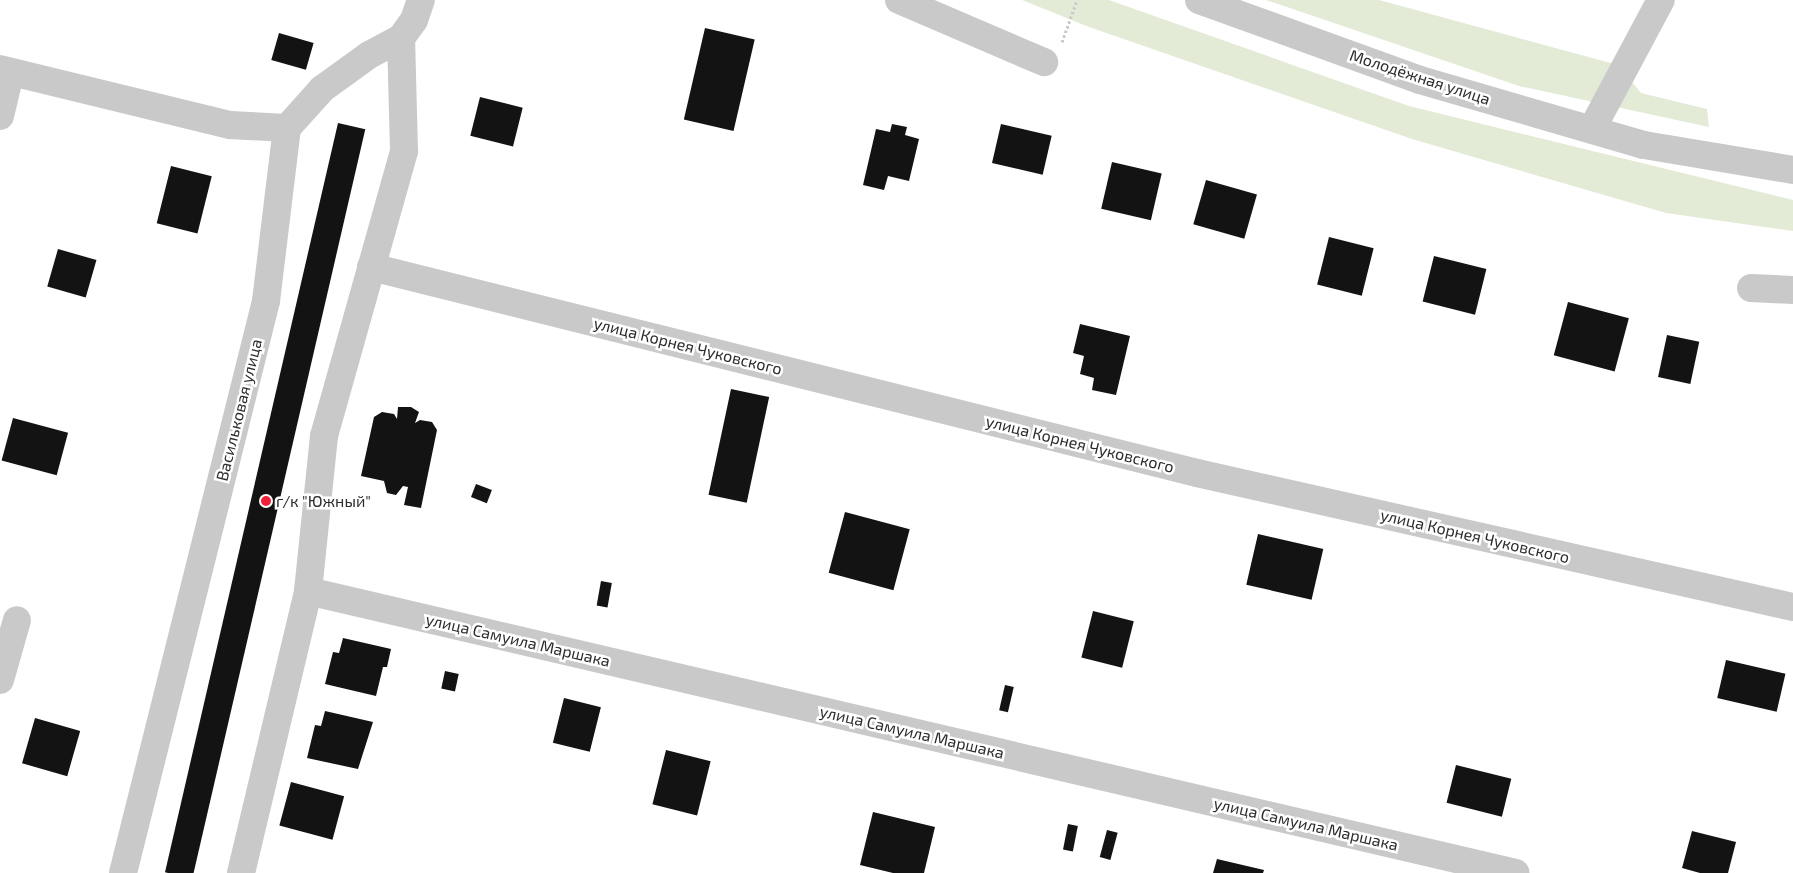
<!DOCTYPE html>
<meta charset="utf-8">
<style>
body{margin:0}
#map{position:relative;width:1793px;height:873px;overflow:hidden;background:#fff;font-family:"Exo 2",sans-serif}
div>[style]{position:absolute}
.green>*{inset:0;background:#e3ebd7}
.building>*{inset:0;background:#131313;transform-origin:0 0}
.path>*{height:3px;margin-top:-1.5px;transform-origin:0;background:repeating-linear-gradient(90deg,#c9c9c9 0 2.5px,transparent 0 5px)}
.minor>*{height:28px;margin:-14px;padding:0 14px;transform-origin:14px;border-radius:14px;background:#c9c9c9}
.dots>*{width:14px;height:14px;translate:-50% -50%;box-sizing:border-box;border:2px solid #fff;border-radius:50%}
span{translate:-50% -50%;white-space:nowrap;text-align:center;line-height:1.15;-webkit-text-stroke:5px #fff;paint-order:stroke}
.street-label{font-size:16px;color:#2c2c2c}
.poi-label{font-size:16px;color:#2c2c2c}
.left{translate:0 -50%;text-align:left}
</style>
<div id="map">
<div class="green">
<div style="clip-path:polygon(1022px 0,1109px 0,1409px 106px,1793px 200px,1793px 231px,1666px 213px,1412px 139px,1089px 27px)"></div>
<div style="clip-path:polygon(1266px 0,1379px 0,1618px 65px,1641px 93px,1707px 109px,1709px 127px,1519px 86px)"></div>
</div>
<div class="building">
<div style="left:705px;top:28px;width:51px;height:94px;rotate:13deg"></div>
<div style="left:279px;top:33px;width:36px;height:28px;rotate:16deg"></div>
<div style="left:480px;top:97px;width:44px;height:40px;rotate:14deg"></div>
<div style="left:338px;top:123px;width:28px;height:769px;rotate:13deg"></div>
<div style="clip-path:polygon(892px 124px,907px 127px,905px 135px,919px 139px,909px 181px,888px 176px,884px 190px,863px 185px,876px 129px,890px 132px)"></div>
<div style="left:1001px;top:124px;width:52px;height:40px;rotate:13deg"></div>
<div style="left:1112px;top:162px;width:51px;height:48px;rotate:13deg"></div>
<div style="left:171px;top:166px;width:42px;height:59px;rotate:14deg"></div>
<div style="left:1206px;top:180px;width:53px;height:46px;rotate:16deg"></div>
<div style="left:1329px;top:237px;width:46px;height:49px;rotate:14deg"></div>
<div style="left:58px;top:249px;width:40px;height:39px;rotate:16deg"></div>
<div style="left:1434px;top:256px;width:54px;height:47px;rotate:14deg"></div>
<div style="left:1568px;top:302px;width:63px;height:55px;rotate:15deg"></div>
<div style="clip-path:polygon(1080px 324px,1130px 336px,1116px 395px,1092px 390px,1094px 378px,1080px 374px,1084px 356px,1073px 353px)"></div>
<div style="left:1667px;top:335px;width:33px;height:43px;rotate:12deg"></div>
<div style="left:731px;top:389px;width:39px;height:108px;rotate:12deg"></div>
<div style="clip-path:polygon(398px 407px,411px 407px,419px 412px,415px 423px,420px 420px,432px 422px,437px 430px,421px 508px,404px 505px,408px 487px,403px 486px,396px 495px,387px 493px,384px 481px,361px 476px,374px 417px,382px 412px,394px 414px,397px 419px)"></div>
<div style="left:13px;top:418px;width:57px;height:44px;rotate:15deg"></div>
<div style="left:476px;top:484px;width:17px;height:14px;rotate:21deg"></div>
<div style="left:845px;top:512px;width:67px;height:63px;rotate:15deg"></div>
<div style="left:1258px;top:534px;width:67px;height:52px;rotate:13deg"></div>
<div style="left:601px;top:581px;width:11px;height:25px;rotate:10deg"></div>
<div style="left:1093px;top:611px;width:42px;height:48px;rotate:14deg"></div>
<div style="clip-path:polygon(343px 638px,391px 649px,387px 667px,383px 667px,376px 696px,325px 684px,333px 652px,339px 653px)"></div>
<div style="left:1726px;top:660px;width:61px;height:39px;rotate:13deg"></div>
<div style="left:445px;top:671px;width:14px;height:18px;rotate:12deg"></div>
<div style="left:1005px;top:685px;width:9px;height:26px;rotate:13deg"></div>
<div style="left:564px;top:698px;width:38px;height:46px;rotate:14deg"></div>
<div style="clip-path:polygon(325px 711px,373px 722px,358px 769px,307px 758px,315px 725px,321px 726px)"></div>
<div style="left:35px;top:718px;width:47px;height:47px;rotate:16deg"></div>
<div style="left:666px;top:750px;width:46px;height:56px;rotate:14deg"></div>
<div style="left:1456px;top:765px;width:57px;height:39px;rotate:14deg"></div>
<div style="left:291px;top:782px;width:55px;height:45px;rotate:15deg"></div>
<div style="clip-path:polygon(873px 812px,935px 827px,924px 873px,893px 873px,860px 865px)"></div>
<div style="left:1068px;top:824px;width:10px;height:26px;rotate:11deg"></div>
<div style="left:1107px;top:830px;width:11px;height:28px;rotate:15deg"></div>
<div style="clip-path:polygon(1692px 831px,1736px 842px,1728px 873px,1700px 873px,1682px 868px)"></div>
<div style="clip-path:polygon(1217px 859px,1264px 870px,1263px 873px,1213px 873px)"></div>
</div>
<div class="path">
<div style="left:1062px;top:42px;width:45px;rotate:-70.3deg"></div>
</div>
<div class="minor">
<div style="left:899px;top:0;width:158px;rotate:23.2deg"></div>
<div style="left:1199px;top:0;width:235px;rotate:19.9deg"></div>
<div style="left:1420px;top:80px;width:233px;rotate:16.2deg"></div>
<div style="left:1644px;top:145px;width:151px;rotate:9.5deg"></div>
<div style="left:0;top:69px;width:237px;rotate:13.7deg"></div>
<div style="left:230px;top:125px;width:57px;rotate:3deg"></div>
<div style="left:0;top:116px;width:43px;rotate:-76.6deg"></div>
<div style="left:1592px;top:129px;width:146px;rotate:-61.9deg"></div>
<div style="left:371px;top:267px;width:851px;rotate:14deg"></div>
<div style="left:1197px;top:473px;width:611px;rotate:12.67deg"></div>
<div style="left:1751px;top:288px;width:42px;rotate:2.7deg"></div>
<div style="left:308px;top:591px;width:1240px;rotate:13.14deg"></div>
<div style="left:0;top:680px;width:62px;rotate:-74.2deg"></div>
<div style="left:123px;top:873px;width:590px;rotate:-75.96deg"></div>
<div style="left:266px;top:301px;width:174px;rotate:-83.1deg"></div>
<div style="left:287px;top:128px;width:52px;rotate:-48.1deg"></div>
<div style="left:322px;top:89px;width:58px;rotate:-35.9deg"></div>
<div style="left:369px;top:55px;width:36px;rotate:-28deg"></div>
<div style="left:401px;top:38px;width:22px;rotate:-54deg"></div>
<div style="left:414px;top:20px;width:21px;rotate:-71deg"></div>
<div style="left:241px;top:873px;width:290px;rotate:-76.6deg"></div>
<div style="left:308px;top:591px;width:156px;rotate:-84.1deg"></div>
<div style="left:324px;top:436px;width:296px;rotate:-74.3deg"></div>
<div style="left:404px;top:151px;width:113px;rotate:-91.5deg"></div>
</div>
<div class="dots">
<div style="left:266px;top:501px;background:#f02138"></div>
</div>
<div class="street-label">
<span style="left:1420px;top:77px;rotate:18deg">Молодёжная улица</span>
<span style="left:688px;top:346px;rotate:14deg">улица Корнея Чуковского</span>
<span style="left:239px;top:410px;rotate:-76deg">Васильковая улица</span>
<span style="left:1080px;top:444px;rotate:14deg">улица Корнея Чуковского</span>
<span style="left:1475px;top:536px;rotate:13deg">улица Корнея Чуковского</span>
<span style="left:518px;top:640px;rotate:13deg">улица Самуила Маршака</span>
<span style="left:912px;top:732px;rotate:13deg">улица Самуила Маршака</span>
<span style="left:1306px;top:824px;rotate:13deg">улица Самуила Маршака</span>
</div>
<div class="poi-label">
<span class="left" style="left:276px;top:501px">г/к "Южный"</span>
</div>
</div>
